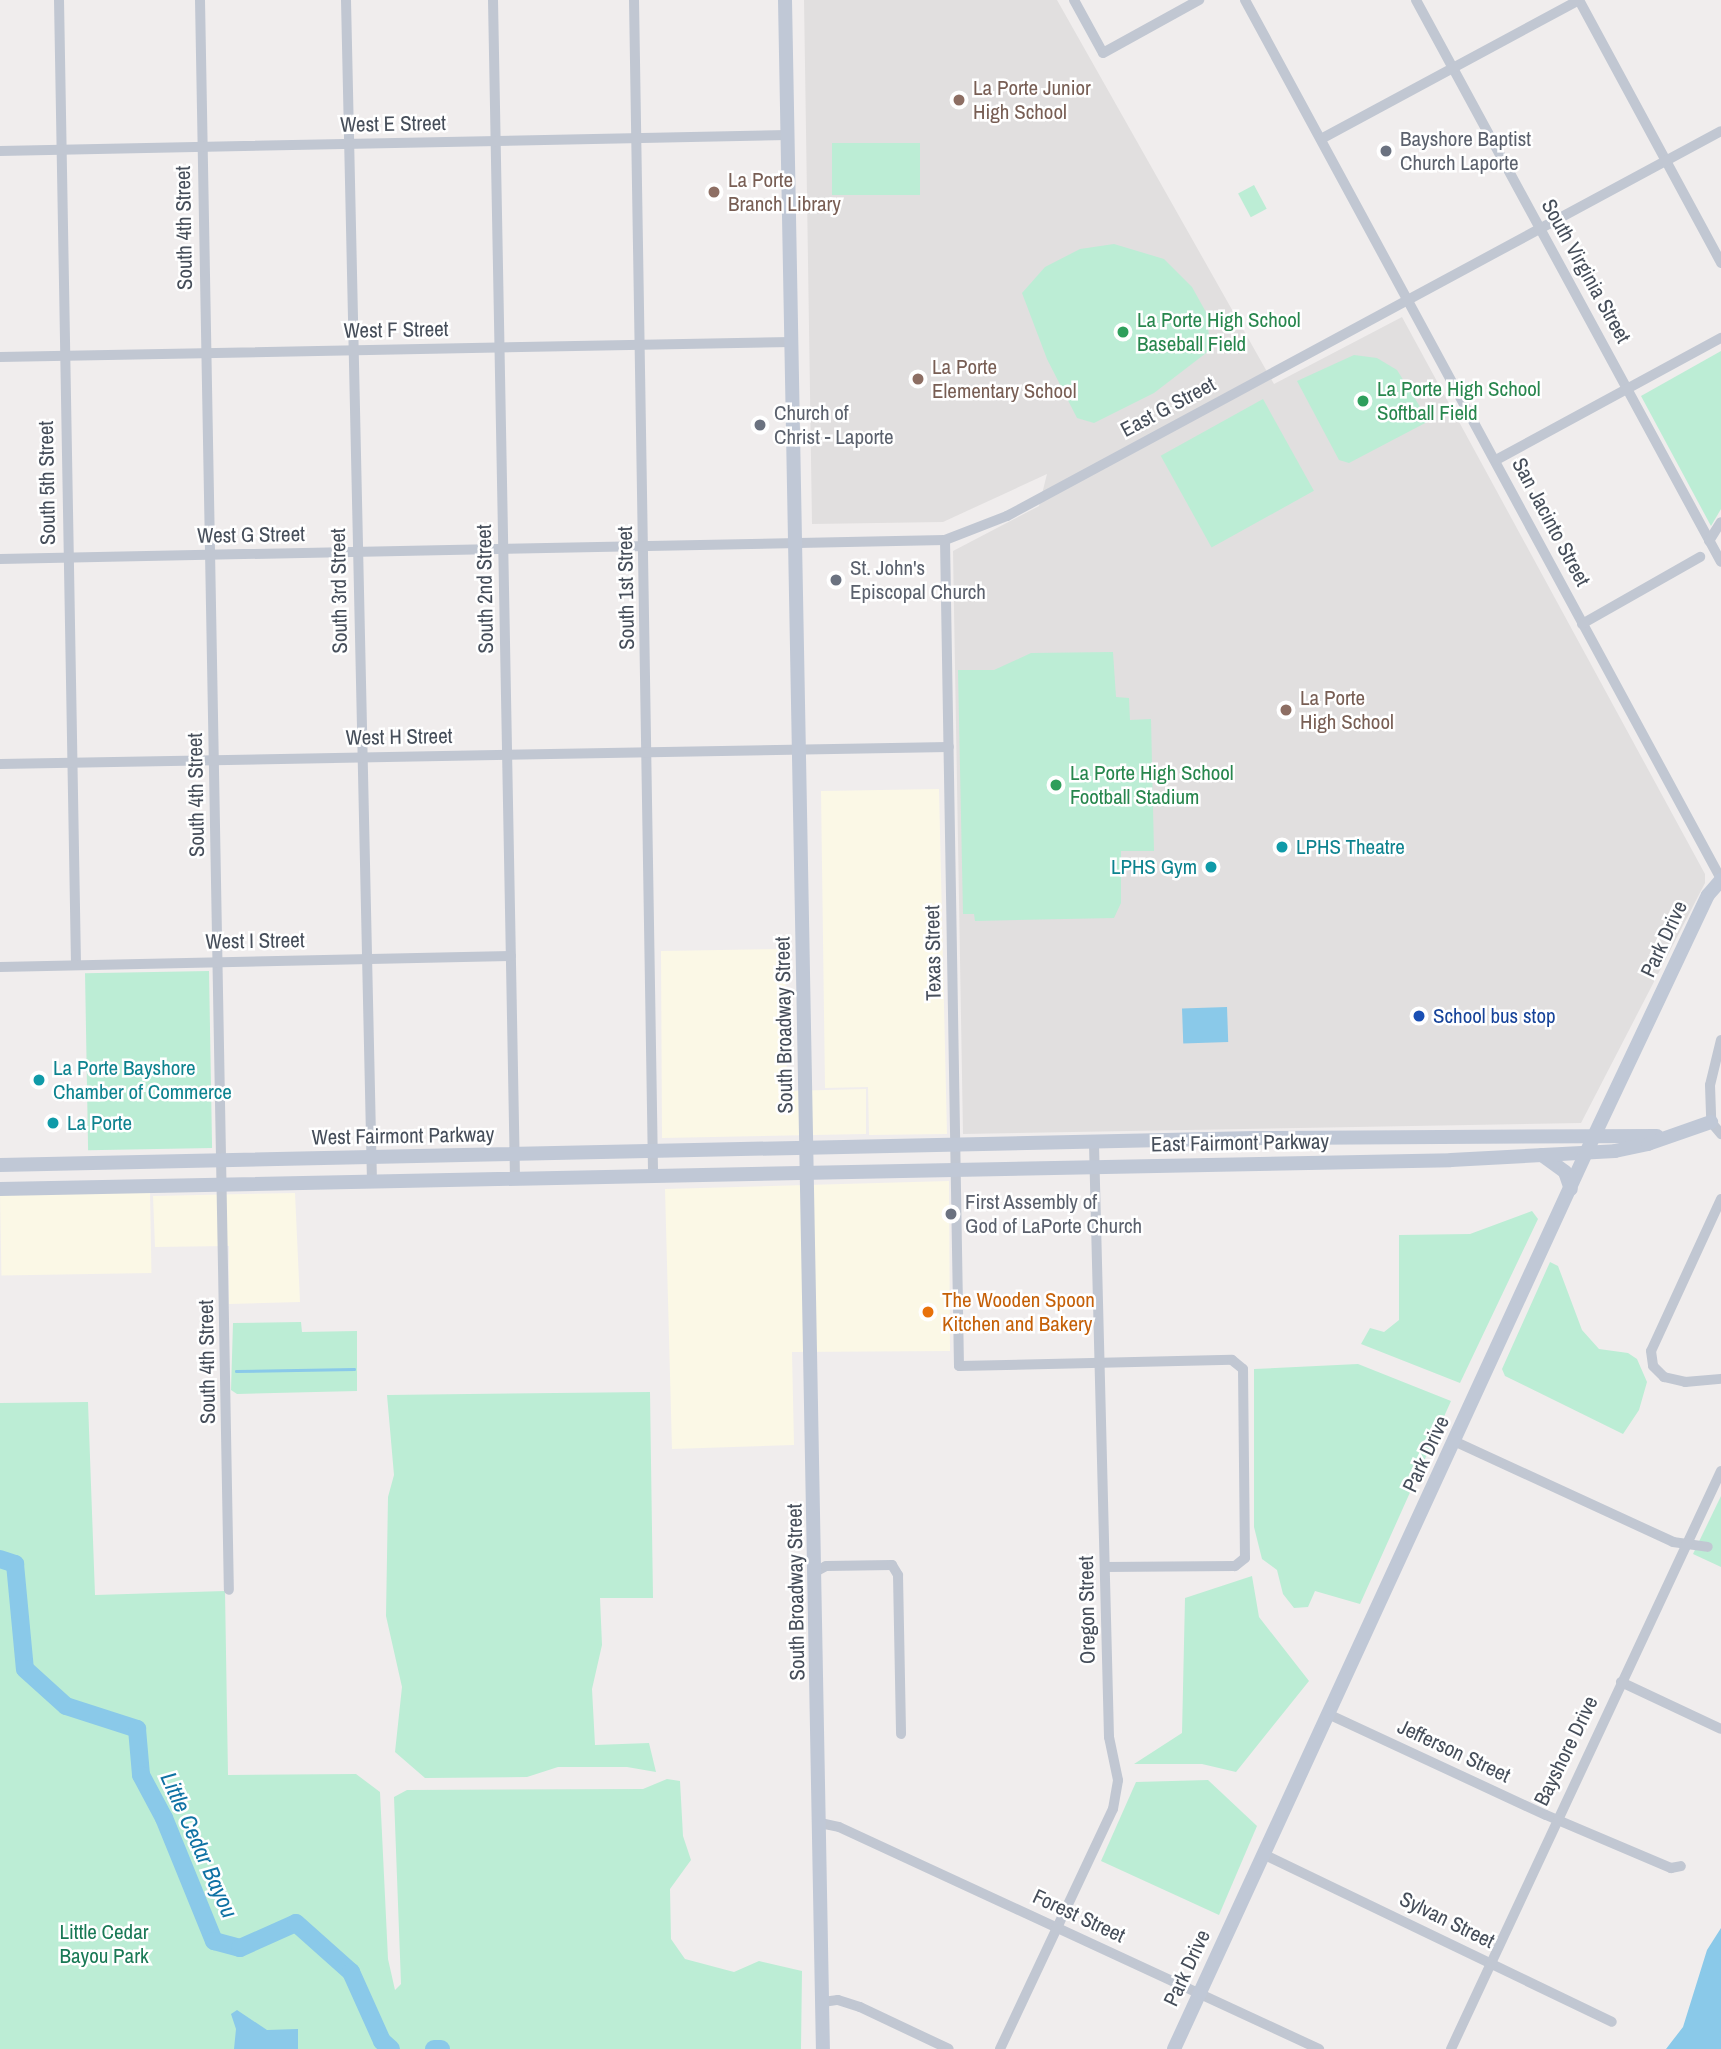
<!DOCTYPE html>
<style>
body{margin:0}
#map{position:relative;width:1721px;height:2049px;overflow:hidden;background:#f0eded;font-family:"Archivo Narrow",sans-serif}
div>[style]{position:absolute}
.commercial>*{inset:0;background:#fbf8e6;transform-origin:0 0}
.education>*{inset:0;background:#e1dfdf}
.green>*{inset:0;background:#bcedd5;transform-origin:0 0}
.water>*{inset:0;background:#8ac9e9;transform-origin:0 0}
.stream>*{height:2.5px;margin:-1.25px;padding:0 1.25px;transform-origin:1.25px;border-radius:1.25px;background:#8ac9e9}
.river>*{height:18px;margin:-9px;padding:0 9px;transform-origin:9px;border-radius:9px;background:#8ac9e9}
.street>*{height:10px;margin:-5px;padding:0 5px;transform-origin:5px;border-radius:5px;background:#c1c7d2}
.secondary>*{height:14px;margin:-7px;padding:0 7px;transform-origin:7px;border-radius:7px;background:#c0c8d6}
.dots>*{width:19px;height:19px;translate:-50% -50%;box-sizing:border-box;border:4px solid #fff;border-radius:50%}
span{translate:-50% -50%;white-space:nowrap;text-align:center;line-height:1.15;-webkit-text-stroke:5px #fff;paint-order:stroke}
.education-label{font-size:21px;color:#785e54}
.left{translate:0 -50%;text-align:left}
.street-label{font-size:21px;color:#464e5a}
.worship-label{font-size:21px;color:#5b616d}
.leisure-label{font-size:21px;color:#27864d}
.culture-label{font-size:21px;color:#0d838f}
.right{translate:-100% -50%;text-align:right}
.transit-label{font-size:21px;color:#164399}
.food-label{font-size:21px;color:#c56008}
.park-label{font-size:21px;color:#197955}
.water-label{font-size:23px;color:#0f72a4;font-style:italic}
</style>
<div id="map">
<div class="commercial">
<div style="clip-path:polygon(939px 789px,947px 1134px,869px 1135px,868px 1087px,825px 1088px,821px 791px)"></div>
<div style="clip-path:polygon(785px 949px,787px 1091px,866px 1089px,866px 1134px,662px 1138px,661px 951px)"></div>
<div style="clip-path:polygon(949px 1181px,950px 1351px,792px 1352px,794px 1445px,672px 1449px,665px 1189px)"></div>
<div style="left:150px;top:1191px;width:82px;height:150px;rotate:89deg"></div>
<div style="clip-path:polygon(295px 1193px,300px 1302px,229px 1304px,229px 1246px,155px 1247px,153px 1196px)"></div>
</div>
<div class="education">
<div style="clip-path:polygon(804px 0,1057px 0,1274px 384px,1402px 317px,1705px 874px,1705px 883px,1581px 1123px,963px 1134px,953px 551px,1039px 506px,1047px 474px,943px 522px,812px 524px)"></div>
</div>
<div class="green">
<div style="left:920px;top:143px;width:52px;height:88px;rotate:90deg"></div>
<div style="left:1254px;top:185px;width:27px;height:18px;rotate:62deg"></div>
<div style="clip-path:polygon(1114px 244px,1164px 259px,1192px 287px,1207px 314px,1210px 350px,1154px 393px,1094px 423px,1077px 418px,1047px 359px,1022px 293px,1045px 267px,1080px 249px)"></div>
<div style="clip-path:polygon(1721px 351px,1721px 509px,1711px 526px,1641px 396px)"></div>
<div style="clip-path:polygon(1354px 355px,1377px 358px,1397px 370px,1429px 421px,1349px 463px,1339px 460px,1297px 381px)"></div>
<div style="left:1263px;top:399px;width:105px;height:117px;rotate:61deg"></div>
<div style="clip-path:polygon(1113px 652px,1116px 697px,1129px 698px,1130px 720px,1151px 719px,1154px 851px,1121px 851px,1121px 903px,1114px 918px,975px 921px,974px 914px,963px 914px,958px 670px,994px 670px,1031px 653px)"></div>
<div style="left:209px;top:971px;width:177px;height:124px;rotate:89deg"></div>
<div style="clip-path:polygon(1532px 1211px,1538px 1219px,1460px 1383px,1361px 1344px,1370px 1328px,1384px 1332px,1399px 1320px,1399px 1235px,1470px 1234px)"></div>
<div style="clip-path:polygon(1550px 1262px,1558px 1266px,1582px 1330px,1599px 1349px,1628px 1353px,1637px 1359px,1647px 1382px,1639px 1410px,1623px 1434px,1505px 1376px,1502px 1369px)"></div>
<div style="clip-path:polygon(301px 1322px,302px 1332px,357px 1331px,357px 1391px,237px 1394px,231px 1390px,233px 1323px)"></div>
<div style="clip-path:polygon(1358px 1364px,1451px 1401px,1360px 1604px,1315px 1591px,1308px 1607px,1294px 1608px,1283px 1594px,1277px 1570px,1262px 1559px,1254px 1527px,1254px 1369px)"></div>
<div style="clip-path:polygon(650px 1392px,653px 1598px,600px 1598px,602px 1645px,592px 1689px,595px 1745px,649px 1743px,656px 1772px,627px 1767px,558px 1767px,527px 1777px,425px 1778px,395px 1752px,402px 1687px,386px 1616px,388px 1497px,394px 1475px,387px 1395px)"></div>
<div style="clip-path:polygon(88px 1402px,95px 1595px,225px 1591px,228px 1775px,356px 1774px,380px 1792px,388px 1959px,395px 1990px,401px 1984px,394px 1797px,407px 1790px,643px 1789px,667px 1779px,680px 1781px,683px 1836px,691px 1860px,670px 1889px,671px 1939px,685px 1959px,734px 1972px,759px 1961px,802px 1971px,801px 2049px,0 2049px,0 1403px)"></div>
<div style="clip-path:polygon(1721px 1496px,1721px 1567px,1693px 1554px)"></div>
<div style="clip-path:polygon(1252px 1576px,1259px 1617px,1309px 1681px,1236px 1772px,1202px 1764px,1134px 1764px,1182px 1733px,1185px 1598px)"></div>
<div style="clip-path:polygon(1208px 1780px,1257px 1826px,1219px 1915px,1101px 1861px,1136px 1782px)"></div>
</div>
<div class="water">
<div style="left:1227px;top:1007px;width:35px;height:45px;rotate:88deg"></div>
<div style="clip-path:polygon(1721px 1928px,1721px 2049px,1666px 2049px,1683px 2027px,1707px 1950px)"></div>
<div style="clip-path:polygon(237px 2010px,267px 2030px,298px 2029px,298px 2049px,234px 2049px,236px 2029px,231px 2014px)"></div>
</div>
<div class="stream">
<div style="left:236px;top:1371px;width:118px;rotate:-1deg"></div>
</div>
<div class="river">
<div style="left:0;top:1559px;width:16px;rotate:18deg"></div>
<div style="left:15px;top:1564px;width:105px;rotate:84.6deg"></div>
<div style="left:25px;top:1669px;width:55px;rotate:42.1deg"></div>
<div style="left:66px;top:1706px;width:75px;rotate:17.9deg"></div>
<div style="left:137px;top:1729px;width:46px;rotate:85deg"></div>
<div style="left:141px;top:1775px;width:49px;rotate:61.9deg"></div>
<div style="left:164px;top:1818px;width:133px;rotate:67.9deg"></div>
<div style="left:214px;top:1941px;width:27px;rotate:15deg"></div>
<div style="left:240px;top:1948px;width:61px;rotate:-24.1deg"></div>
<div style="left:296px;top:1923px;width:74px;rotate:41.7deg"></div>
<div style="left:351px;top:1972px;width:76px;rotate:65.8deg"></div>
<div style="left:382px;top:2041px;width:12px;rotate:42deg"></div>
<div style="left:434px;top:2049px;width:7px"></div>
</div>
<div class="street">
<div style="left:59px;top:0;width:965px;rotate:88.99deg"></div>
<div style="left:200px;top:0;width:1590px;rotate:88.96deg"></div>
<div style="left:346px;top:0;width:1181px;rotate:88.74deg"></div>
<div style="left:493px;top:0;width:1178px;rotate:88.93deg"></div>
<div style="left:634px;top:0;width:1176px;rotate:89.07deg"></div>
<div style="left:1074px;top:0;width:60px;rotate:61.3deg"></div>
<div style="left:1103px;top:53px;width:110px;rotate:-28.9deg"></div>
<div style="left:1245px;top:0;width:1000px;rotate:61.56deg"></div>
<div style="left:1416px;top:0;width:639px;rotate:61.51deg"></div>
<div style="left:1579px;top:0;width:299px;rotate:61.6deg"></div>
<div style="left:1321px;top:139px;width:293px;rotate:-28.3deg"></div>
<div style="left:0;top:151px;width:788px;rotate:-1.16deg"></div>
<div style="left:0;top:357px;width:792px;rotate:-1.09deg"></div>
<div style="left:1496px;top:460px;width:256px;rotate:-28.5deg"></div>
<div style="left:945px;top:540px;width:826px;rotate:89.03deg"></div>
<div style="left:959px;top:1366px;width:273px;rotate:-1.3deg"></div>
<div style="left:1232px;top:1360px;width:14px;rotate:39deg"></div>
<div style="left:1243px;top:1369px;width:189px;rotate:89.4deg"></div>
<div style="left:1245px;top:1558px;width:13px;rotate:141deg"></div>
<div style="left:1235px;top:1566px;width:130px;rotate:179.6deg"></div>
<div style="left:1709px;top:541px;width:22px;rotate:-58deg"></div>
<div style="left:0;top:559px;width:945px;rotate:-1.15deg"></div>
<div style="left:945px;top:540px;width:66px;rotate:-21.2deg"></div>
<div style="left:1007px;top:516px;width:811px;rotate:-28.33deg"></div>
<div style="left:1582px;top:624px;width:136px;rotate:-29.6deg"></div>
<div style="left:0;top:764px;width:949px;rotate:-1.03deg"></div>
<div style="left:0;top:967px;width:511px;rotate:-1.23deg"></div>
<div style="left:1721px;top:1040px;width:46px;rotate:103.7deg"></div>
<div style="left:1710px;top:1085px;width:37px;rotate:88deg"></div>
<div style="left:1711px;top:1122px;width:16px;rotate:50deg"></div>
<div style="left:1721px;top:1199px;width:167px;rotate:114.7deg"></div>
<div style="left:1651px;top:1351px;width:15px;rotate:82deg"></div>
<div style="left:1653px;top:1366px;width:16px;rotate:45deg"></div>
<div style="left:1664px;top:1377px;width:22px;rotate:13deg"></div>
<div style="left:1685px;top:1382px;width:36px;rotate:-5deg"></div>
<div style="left:1456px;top:1442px;width:239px;rotate:24.7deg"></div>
<div style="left:1673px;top:1542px;width:35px;rotate:8deg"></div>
<div style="left:817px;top:1571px;width:10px;rotate:-29deg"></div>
<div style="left:826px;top:1566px;width:66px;rotate:-0.9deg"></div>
<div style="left:892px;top:1565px;width:12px;rotate:59deg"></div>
<div style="left:898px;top:1575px;width:159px;rotate:88.9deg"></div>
<div style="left:1621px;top:1682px;width:110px;rotate:25.2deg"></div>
<div style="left:1328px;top:1714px;width:240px;rotate:24.9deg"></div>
<div style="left:1546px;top:1815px;width:136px;rotate:23deg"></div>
<div style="left:1671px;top:1868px;width:10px;rotate:-11deg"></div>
<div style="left:820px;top:1823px;width:19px;rotate:12deg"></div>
<div style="left:839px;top:1827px;width:529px;rotate:24.82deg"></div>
<div style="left:1263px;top:1854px;width:387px;rotate:25.7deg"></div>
<div style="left:823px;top:2002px;width:15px;rotate:-8deg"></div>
<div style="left:838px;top:2000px;width:23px;rotate:18deg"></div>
<div style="left:860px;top:2007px;width:98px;rotate:25.3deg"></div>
<div style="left:1000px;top:2049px;width:265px;rotate:-64.8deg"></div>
<div style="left:1113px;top:1809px;width:29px;rotate:-80deg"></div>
<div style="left:1118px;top:1780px;width:44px;rotate:-101.8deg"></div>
<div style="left:1109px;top:1737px;width:594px;rotate:-91.45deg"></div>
<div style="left:1451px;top:2049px;width:638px;rotate:-64.96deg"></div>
</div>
<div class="secondary">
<div style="left:785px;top:0;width:2049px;rotate:88.94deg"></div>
<div style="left:1542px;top:1155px;width:29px;rotate:36deg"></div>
<div style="left:1565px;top:1172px;width:18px;rotate:71deg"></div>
<div style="left:0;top:1165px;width:1255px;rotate:-1.23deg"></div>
<div style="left:1255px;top:1138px;width:402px;rotate:-0.3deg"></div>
<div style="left:0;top:1189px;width:1451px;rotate:-1.14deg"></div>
<div style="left:1451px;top:1160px;width:164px;rotate:-3.1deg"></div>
<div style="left:1615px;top:1151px;width:34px;rotate:-12deg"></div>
<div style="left:1648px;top:1144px;width:67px;rotate:-19.2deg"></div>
<div style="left:1174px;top:2049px;width:986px;rotate:-65.31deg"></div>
<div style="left:1586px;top:1153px;width:285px;rotate:-64.7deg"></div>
<div style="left:1708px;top:895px;width:20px;rotate:-49deg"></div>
</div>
<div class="dots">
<div style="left:959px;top:100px;background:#8d6e63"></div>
<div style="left:1386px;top:151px;background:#6b7280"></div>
<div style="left:714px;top:192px;background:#8d6e63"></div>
<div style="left:1123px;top:332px;background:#2e9e5b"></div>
<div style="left:918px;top:379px;background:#8d6e63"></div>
<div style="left:1363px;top:401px;background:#2e9e5b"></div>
<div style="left:760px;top:425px;background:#6b7280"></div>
<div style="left:836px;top:580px;background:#6b7280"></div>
<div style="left:1286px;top:710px;background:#8d6e63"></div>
<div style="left:1056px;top:785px;background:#2e9e5b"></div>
<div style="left:1282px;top:847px;background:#0f9aa8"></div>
<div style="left:1211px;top:867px;background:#0f9aa8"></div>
<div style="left:1419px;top:1016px;background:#1a4fb4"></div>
<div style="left:39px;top:1080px;background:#0f9aa8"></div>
<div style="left:53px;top:1123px;background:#0f9aa8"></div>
<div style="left:951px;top:1214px;background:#6b7280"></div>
<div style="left:928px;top:1312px;background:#e8710a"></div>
</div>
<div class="education-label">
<span class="left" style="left:973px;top:100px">La Porte Junior<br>High School</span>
<span class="left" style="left:728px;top:192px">La Porte<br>Branch Library</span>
<span class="left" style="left:932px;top:379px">La Porte<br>Elementary School</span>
<span class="left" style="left:1300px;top:710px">La Porte<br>High School</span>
</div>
<div class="street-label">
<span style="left:393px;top:124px;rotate:-1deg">West E Street</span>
<span style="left:184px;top:228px;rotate:-91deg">South 4th Street</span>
<span style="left:1586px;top:271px;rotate:61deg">South Virginia Street</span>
<span style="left:396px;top:330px;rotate:-1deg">West F Street</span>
<span style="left:1168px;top:407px;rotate:-28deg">East G Street</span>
<span style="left:47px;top:483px;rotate:-91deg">South 5th Street</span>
<span style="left:1551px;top:522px;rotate:62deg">San Jacinto Street</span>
<span style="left:251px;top:535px;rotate:-1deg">West G Street</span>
<span style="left:626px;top:588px;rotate:-91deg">South 1st Street</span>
<span style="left:485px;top:589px;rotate:-91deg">South 2nd Street</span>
<span style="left:339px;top:591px;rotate:-91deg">South 3rd Street</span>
<span style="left:399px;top:737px;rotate:-1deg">West H Street</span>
<span style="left:196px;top:795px;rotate:-91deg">South 4th Street</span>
<span style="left:1664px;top:939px;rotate:-65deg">Park Drive</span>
<span style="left:255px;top:941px;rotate:-1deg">West I Street</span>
<span style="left:933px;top:953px;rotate:-91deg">Texas Street</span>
<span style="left:784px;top:1025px;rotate:-91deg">South Broadway Street</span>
<span style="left:403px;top:1136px;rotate:-1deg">West Fairmont Parkway</span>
<span style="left:1240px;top:1143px;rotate:-1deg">East Fairmont Parkway</span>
<span style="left:207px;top:1362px;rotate:-91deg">South 4th Street</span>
<span style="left:1426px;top:1454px;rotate:-65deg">Park Drive</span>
<span style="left:796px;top:1592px;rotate:-91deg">South Broadway Street</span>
<span style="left:1087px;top:1610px;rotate:-91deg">Oregon Street</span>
<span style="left:1454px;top:1751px;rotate:25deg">Jefferson Street</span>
<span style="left:1566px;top:1751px;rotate:-64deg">Bayshore Drive</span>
<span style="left:1079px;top:1916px;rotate:25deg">Forest Street</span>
<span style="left:1447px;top:1920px;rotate:26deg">Sylvan Street</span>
<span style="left:1187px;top:1968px;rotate:-65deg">Park Drive</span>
</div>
<div class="worship-label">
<span class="left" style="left:1400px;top:151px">Bayshore Baptist<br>Church Laporte</span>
<span class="left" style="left:774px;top:425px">Church of<br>Christ - Laporte</span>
<span class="left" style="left:850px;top:580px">St. John's<br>Episcopal Church</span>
<span class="left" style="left:965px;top:1214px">First Assembly of<br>God of LaPorte Church</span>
</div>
<div class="leisure-label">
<span class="left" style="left:1137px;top:332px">La Porte High School<br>Baseball Field</span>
<span class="left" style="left:1377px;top:401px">La Porte High School<br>Softball Field</span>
<span class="left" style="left:1070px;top:785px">La Porte High School<br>Football Stadium</span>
</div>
<div class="culture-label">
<span class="left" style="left:1296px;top:847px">LPHS Theatre</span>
<span class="right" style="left:1197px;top:867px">LPHS Gym</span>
<span class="left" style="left:53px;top:1080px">La Porte Bayshore<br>Chamber of Commerce</span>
<span class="left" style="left:67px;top:1123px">La Porte</span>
</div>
<div class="transit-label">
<span class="left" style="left:1433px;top:1016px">School bus stop</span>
</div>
<div class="food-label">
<span class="left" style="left:942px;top:1312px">The Wooden Spoon<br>Kitchen and Bakery</span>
</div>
<div class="park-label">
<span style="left:104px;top:1944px">Little Cedar<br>Bayou Park</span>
</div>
<div class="water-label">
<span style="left:199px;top:1845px;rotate:66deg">Little Cedar Bayou</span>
</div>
</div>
